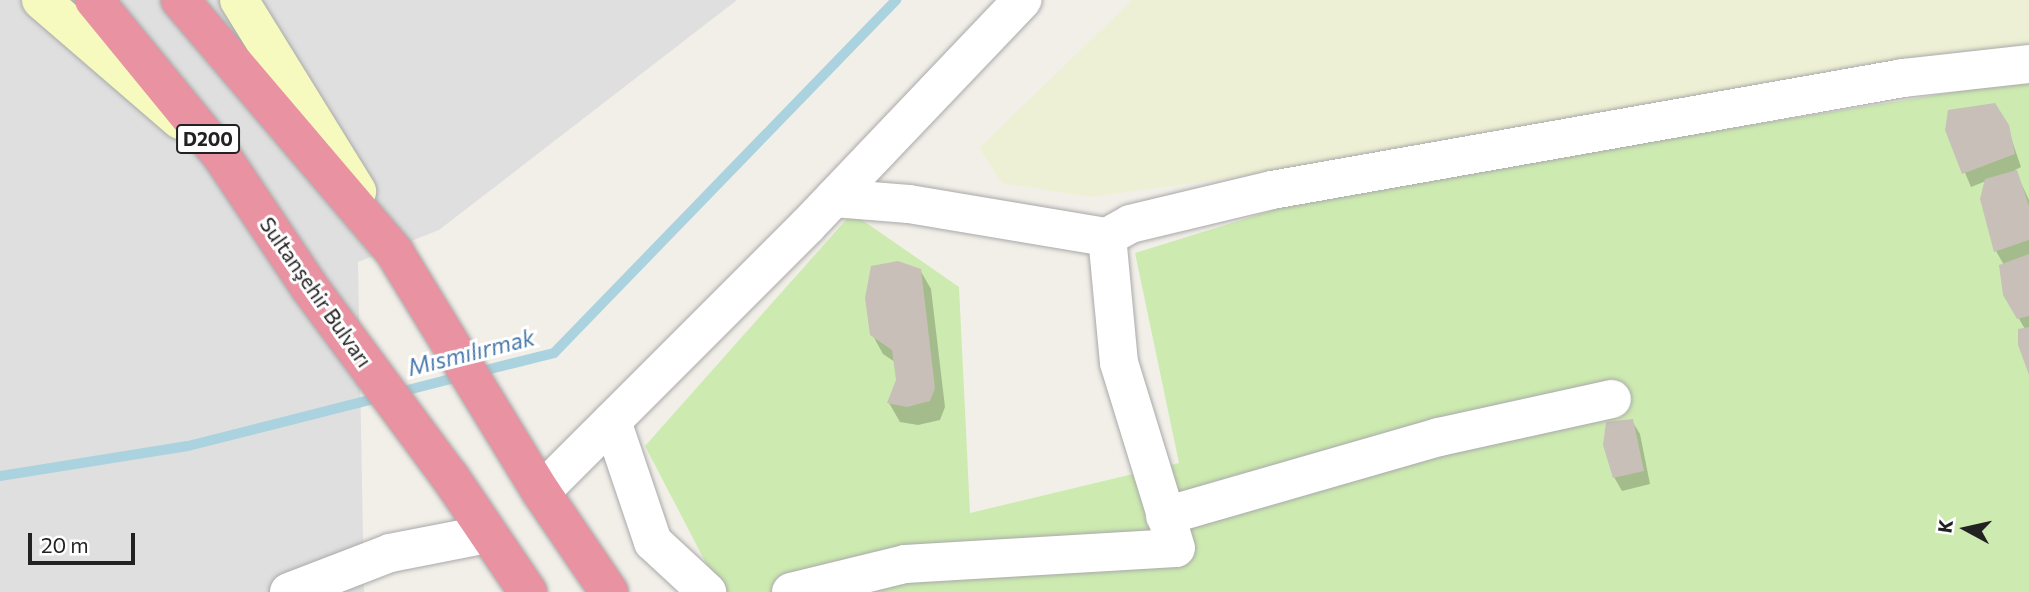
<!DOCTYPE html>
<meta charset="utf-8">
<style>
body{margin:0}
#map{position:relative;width:2029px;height:592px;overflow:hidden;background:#f2efe9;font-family:Commissioner,sans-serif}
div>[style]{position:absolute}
.residential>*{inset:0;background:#e0dfdf}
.farmland>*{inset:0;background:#eef0d5}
.grass>*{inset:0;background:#cdebb0}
.shadow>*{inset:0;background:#0003}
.stream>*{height:10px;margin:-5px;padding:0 5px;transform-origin:5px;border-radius:5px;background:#aad3df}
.building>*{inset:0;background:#c7bfb8}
.roads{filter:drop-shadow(0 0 2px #a9a9a9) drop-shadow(0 0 2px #a9a9a9)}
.street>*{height:38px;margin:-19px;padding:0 19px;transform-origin:19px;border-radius:19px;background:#fff}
.secondary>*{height:38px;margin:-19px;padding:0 19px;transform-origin:19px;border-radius:19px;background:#f7fabf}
.highway>*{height:38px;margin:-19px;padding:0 19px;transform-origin:19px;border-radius:19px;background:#e892a2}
span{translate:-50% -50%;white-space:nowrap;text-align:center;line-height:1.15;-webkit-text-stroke:6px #fff;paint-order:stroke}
.shield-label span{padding:2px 5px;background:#fff;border:2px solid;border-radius:5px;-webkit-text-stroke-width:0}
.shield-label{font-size:19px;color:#222;font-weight:700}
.street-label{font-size:21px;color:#222}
.water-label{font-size:23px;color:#4a7aab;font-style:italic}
.north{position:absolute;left:1931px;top:494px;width:70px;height:70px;-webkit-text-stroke:5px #fff;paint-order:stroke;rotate:278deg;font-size:19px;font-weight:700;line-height:28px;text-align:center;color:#222}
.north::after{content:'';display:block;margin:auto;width:24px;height:32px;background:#222;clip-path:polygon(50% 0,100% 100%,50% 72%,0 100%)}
.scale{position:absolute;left:28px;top:533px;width:107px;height:32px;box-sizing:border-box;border:4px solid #222;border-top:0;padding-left:9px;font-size:21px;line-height:24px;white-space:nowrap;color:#222;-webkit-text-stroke:5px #fff;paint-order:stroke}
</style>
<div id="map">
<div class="residential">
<div style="clip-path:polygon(0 0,737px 0,439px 230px,358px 262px,364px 592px,0 592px)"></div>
</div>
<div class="farmland">
<div style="clip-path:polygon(1132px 0,2029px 0,2029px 54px,1306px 168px,1090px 197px,1002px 183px,979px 148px)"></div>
</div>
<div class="grass">
<div style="clip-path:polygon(2029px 80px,2029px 592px,721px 592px,645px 446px,852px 213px,959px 287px,970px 513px,1179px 463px,1135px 253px,1328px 193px)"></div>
</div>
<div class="shadow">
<div style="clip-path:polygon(2007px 126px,2021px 167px,2015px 170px,2029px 200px,2029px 371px,2025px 329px,2005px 295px,2004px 265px,1996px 251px,1986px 181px,1971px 187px,1947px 130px)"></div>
<div style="clip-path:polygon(920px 270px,931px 289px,945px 407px,940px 420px,918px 425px,900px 422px,889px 403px,897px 380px,895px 362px,883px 354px,872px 334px)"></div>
<div style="clip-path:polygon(1632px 421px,1640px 434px,1650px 484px,1622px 491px,1614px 477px)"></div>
</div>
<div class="stream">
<div style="left:478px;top:372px;width:78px;rotate:-14deg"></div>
<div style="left:554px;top:353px;width:492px;rotate:-45.9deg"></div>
<div style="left:396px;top:393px;width:68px;rotate:-14.4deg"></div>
<div style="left:0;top:476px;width:190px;rotate:-9.1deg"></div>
<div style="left:188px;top:446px;width:199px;rotate:-14.2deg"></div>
</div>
<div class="building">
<div style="clip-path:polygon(1995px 103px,2009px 125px,2015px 154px,1962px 174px,1945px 130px,1948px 110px)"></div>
<div style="clip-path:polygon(2017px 170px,2029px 206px,2029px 240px,1994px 252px,1980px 199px,1985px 179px)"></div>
<div style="clip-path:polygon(2029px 254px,2029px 316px,2017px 319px,2003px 295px,1999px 265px)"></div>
<div style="clip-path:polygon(898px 261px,921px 269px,935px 388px,930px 401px,907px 407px,887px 403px,896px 380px,892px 350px,870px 335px,865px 298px,871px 266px)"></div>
<div style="clip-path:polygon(2029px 327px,2029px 375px,2018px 345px,2018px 329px)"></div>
<div style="clip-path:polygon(1633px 419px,1644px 471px,1613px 478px,1603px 445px,1606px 422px)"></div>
</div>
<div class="roads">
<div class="street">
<div style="left:834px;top:198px;width:75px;rotate:4.6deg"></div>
<div style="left:909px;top:204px;width:201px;rotate:9.5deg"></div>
<div style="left:1107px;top:237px;width:26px;rotate:-29deg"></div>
<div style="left:1130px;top:224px;width:146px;rotate:-13.5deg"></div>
<div style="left:1272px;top:190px;width:641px;rotate:-10.06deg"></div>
<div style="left:1903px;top:78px;width:127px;rotate:-6.3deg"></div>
<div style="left:612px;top:421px;width:128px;rotate:71.3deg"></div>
<div style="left:653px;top:542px;width:74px;rotate:42.8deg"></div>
<div style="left:541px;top:492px;width:378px;rotate:-45deg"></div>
<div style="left:808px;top:225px;width:311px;rotate:-46.4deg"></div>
<div style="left:1165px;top:516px;width:285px;rotate:-16.1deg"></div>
<div style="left:1439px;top:437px;width:177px;rotate:-12.4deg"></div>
<div style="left:289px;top:592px;width:108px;rotate:-21.1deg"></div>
<div style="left:390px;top:553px;width:100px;rotate:-11deg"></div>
<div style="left:791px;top:592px;width:117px;rotate:-13.8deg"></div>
<div style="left:905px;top:564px;width:271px;rotate:-3.4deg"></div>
<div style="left:1176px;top:548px;width:194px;rotate:-107.1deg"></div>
<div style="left:1119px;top:363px;width:127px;rotate:-95.4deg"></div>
</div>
<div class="secondary">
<div style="left:41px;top:0;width:184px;rotate:40.8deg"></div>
<div style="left:239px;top:0;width:225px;rotate:58.3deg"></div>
</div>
<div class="highway">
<div style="left:94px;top:0;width:200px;rotate:50.7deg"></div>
<div style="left:221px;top:155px;width:160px;rotate:56.2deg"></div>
<div style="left:310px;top:288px;width:235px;rotate:53.5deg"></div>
<div style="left:450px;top:477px;width:139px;rotate:55.9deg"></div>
<div style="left:180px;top:0;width:332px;rotate:49.6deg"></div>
<div style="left:395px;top:253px;width:280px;rotate:58.6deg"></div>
<div style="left:541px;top:492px;width:121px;rotate:55.8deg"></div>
</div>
</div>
<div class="shield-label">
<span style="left:208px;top:139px">D200</span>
</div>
<div class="street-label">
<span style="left:316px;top:292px;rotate:55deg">Sultanşehir Bulvarı</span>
</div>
<div class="water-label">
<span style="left:471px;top:352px;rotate:-14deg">Mısmılırmak</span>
</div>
<div class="north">K</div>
<div class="scale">20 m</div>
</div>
